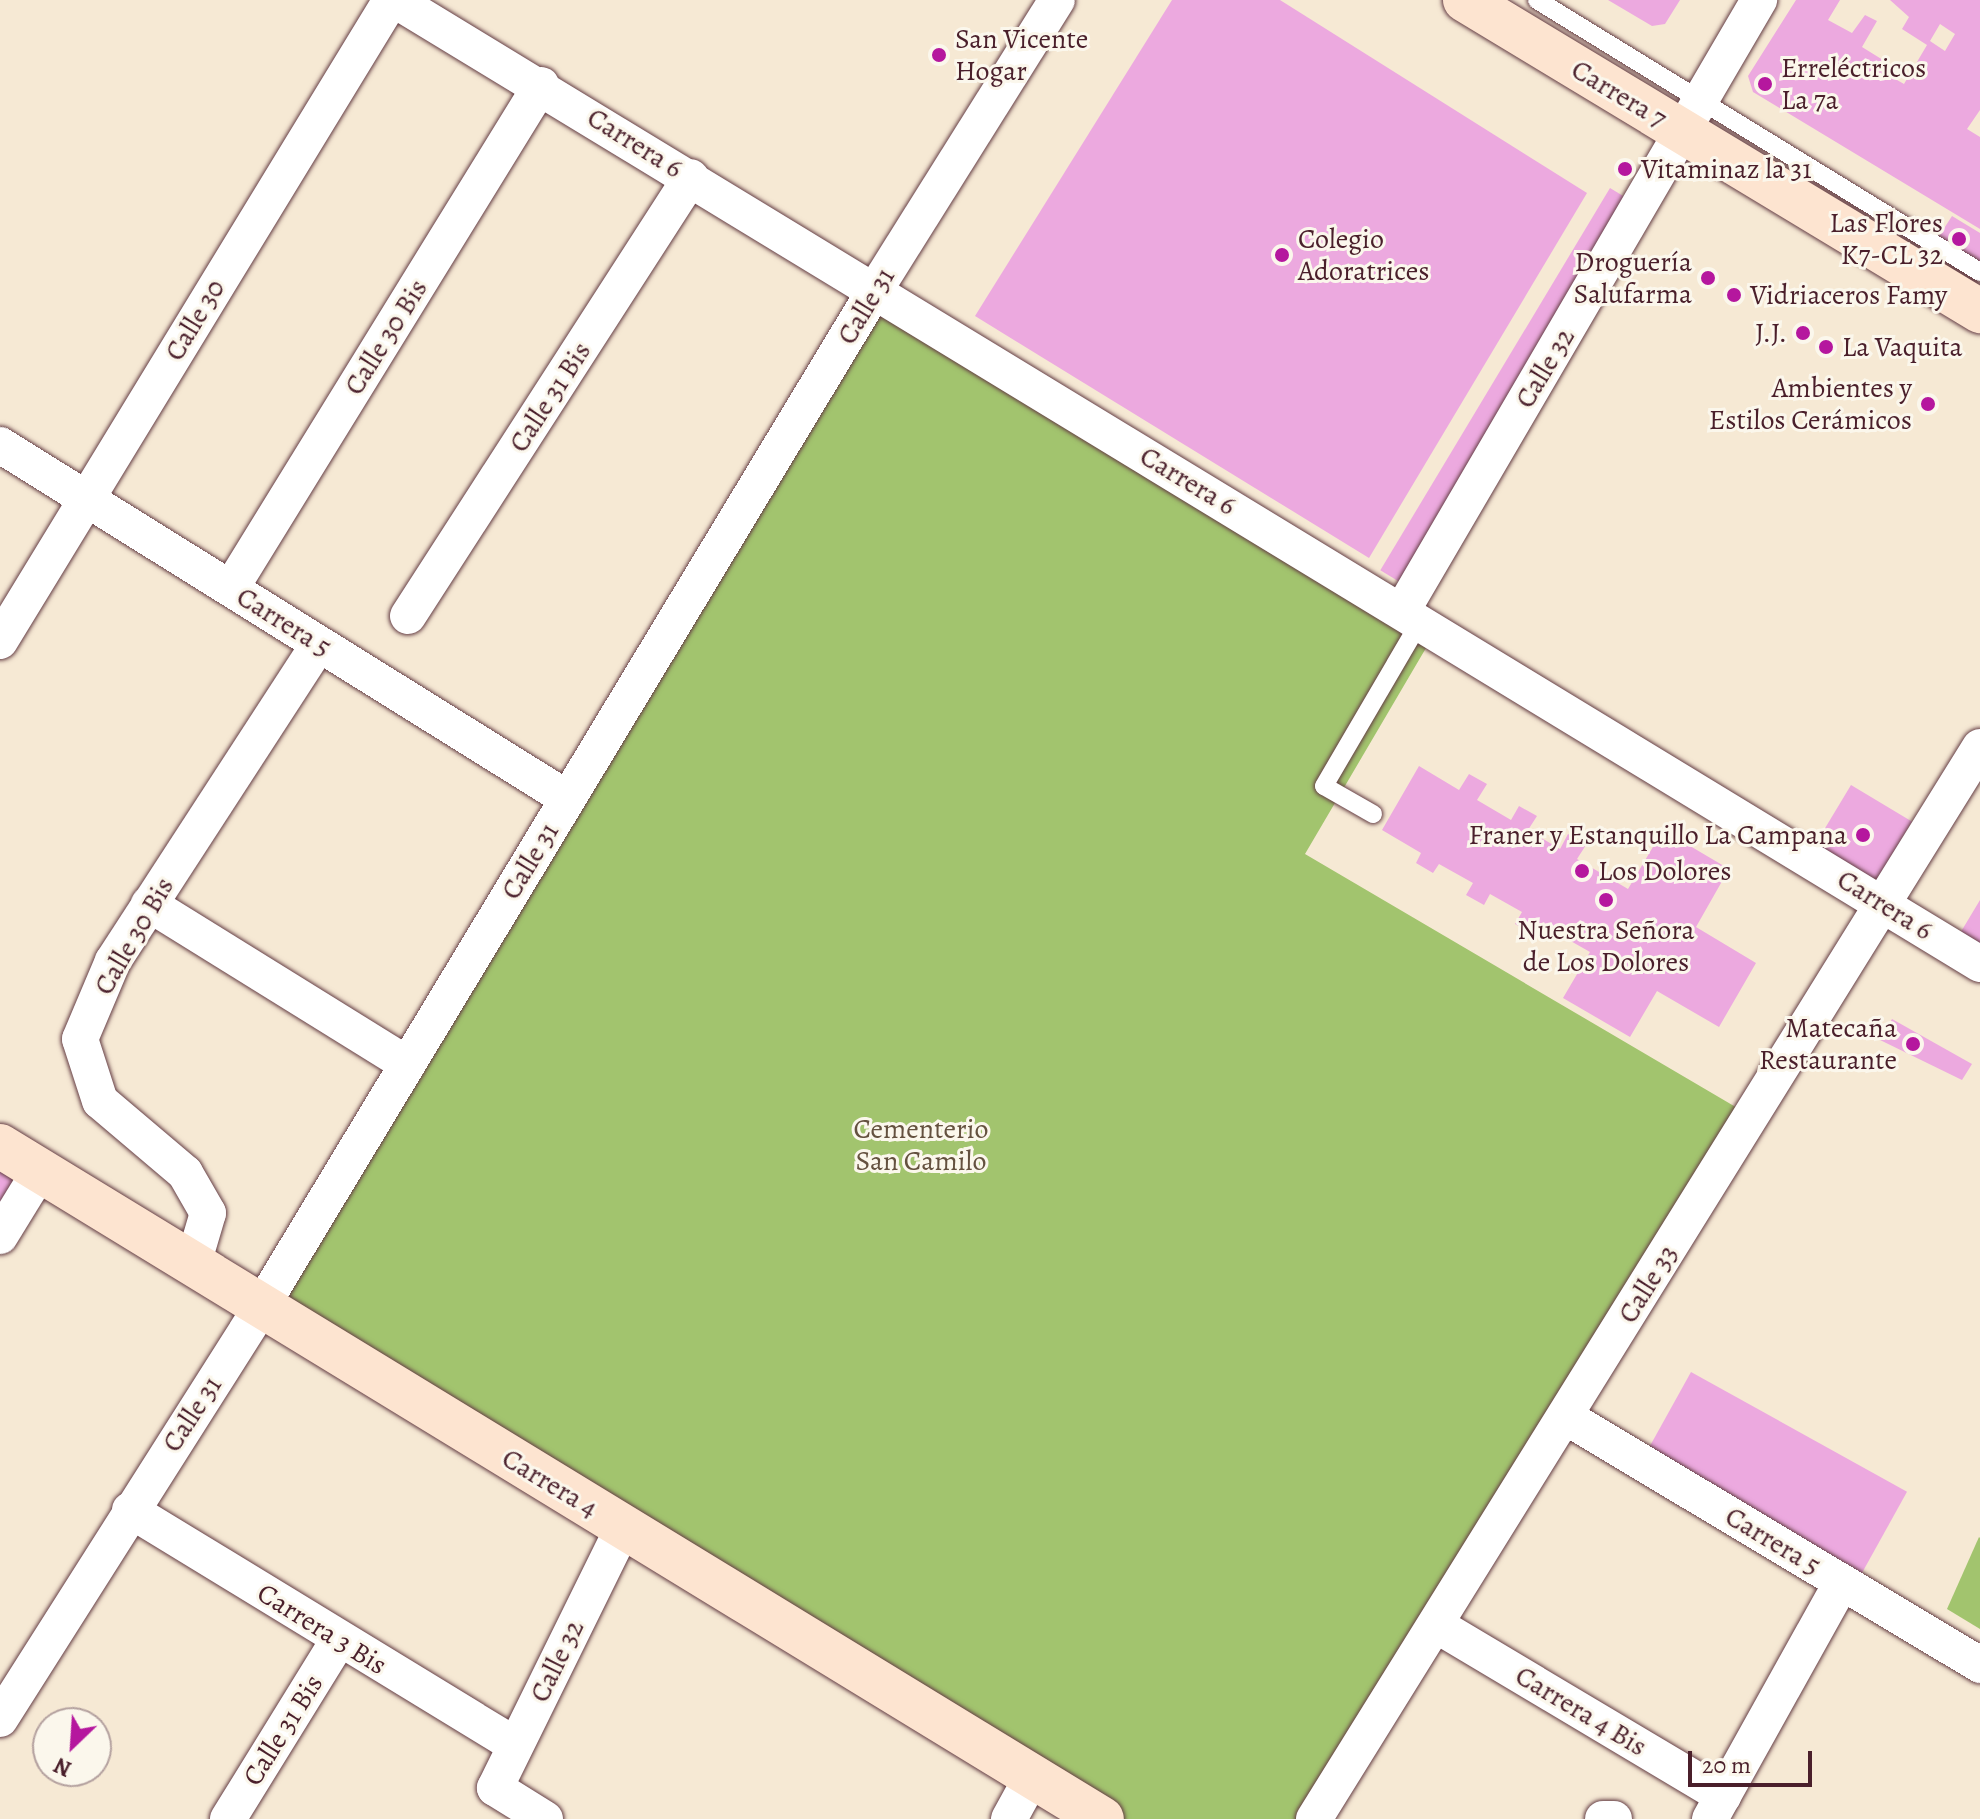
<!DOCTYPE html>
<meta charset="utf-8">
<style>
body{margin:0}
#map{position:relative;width:1980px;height:1819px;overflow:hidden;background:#f6e9d4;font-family:Alegreya,serif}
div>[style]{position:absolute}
.green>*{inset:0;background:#a2c46e}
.building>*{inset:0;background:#eca9df;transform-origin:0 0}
.roads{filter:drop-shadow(0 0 2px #643d44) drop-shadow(0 0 2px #643d44)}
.lane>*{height:18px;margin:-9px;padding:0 9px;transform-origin:9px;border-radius:9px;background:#fff}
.street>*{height:36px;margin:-18px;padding:0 18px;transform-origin:18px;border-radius:18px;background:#fff}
.secondary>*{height:44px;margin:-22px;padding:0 22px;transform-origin:22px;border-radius:22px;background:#fde4d0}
.dots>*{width:22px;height:22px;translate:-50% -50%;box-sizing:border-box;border:4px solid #fbf7ec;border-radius:50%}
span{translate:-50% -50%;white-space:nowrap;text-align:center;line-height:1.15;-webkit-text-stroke:6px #fbf7ec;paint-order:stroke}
.poi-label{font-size:28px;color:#4a1f2b}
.left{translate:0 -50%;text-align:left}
.right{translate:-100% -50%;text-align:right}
.street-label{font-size:28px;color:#4a1f2b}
.park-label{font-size:28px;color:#64513f}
.north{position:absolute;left:32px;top:1707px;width:80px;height:80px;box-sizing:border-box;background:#fbf7ec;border:2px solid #b4a19f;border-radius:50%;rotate:205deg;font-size:22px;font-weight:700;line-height:32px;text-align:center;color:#4a1f2b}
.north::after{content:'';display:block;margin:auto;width:28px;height:36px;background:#b5179e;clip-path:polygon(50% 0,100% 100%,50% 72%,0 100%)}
.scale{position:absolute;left:1688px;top:1751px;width:124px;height:36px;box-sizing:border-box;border:4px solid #4a1f2b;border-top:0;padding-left:10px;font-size:24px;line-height:28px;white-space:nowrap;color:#4a1f2b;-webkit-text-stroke:6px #fbf7ec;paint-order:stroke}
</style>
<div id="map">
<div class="green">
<div style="clip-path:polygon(875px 290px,1436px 631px,1305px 854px,1751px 1116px,1314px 1819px,1102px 1819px,261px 1307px)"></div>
<div style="clip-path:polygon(1979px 1537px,1980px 1538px,1980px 1629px,1947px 1609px)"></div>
</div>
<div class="building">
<div style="clip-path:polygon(1172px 0,1280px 0,1587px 193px,1369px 558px,975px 316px)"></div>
<div style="clip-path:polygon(1608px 0,1680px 0,1665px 24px,1652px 26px)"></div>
<div style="clip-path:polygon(evenodd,1796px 0,1840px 0,1828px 20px,1852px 33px,1865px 15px,1877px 21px,1862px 47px,1883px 60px,1878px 69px,1904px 84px,1927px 45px,1902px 29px,1909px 17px,1890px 0,1980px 0,1980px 110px,1967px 129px,1980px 137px,1980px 229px,1753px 92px,1748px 76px,1796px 0,1940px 24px,1955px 34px,1945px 51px,1930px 41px,1940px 24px)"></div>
<div style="left:1610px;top:188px;width:26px;height:446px;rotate:31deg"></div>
<div style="clip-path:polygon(1952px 216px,1980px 233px,1980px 272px,1934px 244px)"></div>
<div style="clip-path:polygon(1419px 766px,1459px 790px,1469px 774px,1487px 784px,1477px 800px,1511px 820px,1519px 806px,1537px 816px,1528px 830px,1560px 849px,1568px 834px,1586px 845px,1577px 859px,1628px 889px,1663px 830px,1729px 869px,1696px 927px,1756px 963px,1719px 1027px,1657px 991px,1630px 1037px,1563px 998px,1590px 952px,1539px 923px,1533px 934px,1515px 924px,1522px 912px,1490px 894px,1484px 905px,1466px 895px,1473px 883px,1439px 864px,1433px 873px,1416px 863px,1421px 853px,1382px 830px)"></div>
<div style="left:1851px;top:785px;width:71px;height:75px;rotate:31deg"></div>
<div style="clip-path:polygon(1980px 900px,1980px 961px,1953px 945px)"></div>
<div style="clip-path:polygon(1892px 1019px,1972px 1064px,1962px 1080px,1880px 1040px)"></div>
<div style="clip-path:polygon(0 1166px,16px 1176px,0 1203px)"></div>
<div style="left:1691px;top:1372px;width:247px;height:95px;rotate:29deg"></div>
</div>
<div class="roads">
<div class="lane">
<div style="left:1537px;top:0;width:520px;rotate:31.55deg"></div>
<div style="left:1373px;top:814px;width:56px;rotate:-150.3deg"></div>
<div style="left:1324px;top:786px;width:190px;rotate:-59.7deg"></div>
</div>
<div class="street">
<div style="left:395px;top:0;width:1855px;rotate:31.31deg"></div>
<div style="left:0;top:445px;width:669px;rotate:31.93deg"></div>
<div style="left:231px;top:588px;width:591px;rotate:-58.35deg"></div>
<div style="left:1402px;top:611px;width:708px;rotate:-59.7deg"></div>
<div style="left:408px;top:616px;width:522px;rotate:-57.19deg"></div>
<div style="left:0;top:641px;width:751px;rotate:-58.62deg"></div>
<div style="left:149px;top:904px;width:304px;rotate:31.8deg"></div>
<div style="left:0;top:1236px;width:76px;rotate:-58.4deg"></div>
<div style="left:193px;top:1264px;width:53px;rotate:-73.6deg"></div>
<div style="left:208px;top:1213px;width:46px;rotate:-119.9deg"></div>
<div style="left:185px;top:1173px;width:111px;rotate:-139.7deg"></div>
<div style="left:100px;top:1101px;width:65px;rotate:-107.9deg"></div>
<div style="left:80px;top:1039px;width:85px;rotate:-67.1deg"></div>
<div style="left:113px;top:961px;width:377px;rotate:-57deg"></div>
<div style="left:1566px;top:1417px;width:483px;rotate:30.9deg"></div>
<div style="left:130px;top:1510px;width:451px;rotate:31.4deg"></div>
<div style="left:1438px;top:1626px;width:332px;rotate:30.8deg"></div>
<div style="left:0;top:1719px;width:488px;rotate:-57.6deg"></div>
<div style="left:261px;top:1307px;width:1188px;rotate:-58.88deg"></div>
<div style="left:875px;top:290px;width:342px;rotate:-57.9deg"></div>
<div style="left:228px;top:1819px;width:209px;rotate:-58.3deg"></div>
<div style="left:545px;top:1819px;width:59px;rotate:-148.2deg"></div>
<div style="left:495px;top:1788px;width:290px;rotate:-63.8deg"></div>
<div style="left:1009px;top:1819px;width:48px;rotate:-61.3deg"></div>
<div style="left:1314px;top:1819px;width:1262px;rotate:-58.15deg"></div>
<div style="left:1603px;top:1819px;width:11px"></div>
<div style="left:1710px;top:1819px;width:271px;rotate:-60.9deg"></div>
</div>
<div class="secondary">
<div style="left:1465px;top:0;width:602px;rotate:31.13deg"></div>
<div style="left:0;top:1146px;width:1291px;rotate:31.41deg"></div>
</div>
</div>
<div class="dots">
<div style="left:939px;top:55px;background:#b5179e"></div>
<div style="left:1765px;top:84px;background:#b5179e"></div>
<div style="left:1625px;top:169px;background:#b5179e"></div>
<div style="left:1959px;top:239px;background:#b5179e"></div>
<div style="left:1282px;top:255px;background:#b5179e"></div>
<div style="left:1708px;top:278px;background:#b5179e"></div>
<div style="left:1734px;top:295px;background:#b5179e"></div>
<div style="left:1803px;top:333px;background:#b5179e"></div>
<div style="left:1826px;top:347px;background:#b5179e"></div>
<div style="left:1928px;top:404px;background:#b5179e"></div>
<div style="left:1863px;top:835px;background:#b5179e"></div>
<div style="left:1582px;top:871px;background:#b5179e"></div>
<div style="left:1606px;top:900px;background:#b5179e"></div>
<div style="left:1913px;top:1044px;background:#b5179e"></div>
</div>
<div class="poi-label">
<span class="left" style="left:955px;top:55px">San Vicente<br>Hogar</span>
<span class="left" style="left:1781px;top:84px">Erreléctricos<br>La 7a</span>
<span class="left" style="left:1641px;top:169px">Vitaminaz la 31</span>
<span class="right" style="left:1943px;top:239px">Las Flores<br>K7-CL 32</span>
<span class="left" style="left:1298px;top:255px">Colegio<br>Adoratrices</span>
<span class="right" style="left:1692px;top:278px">Droguería<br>Salufarma</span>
<span class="left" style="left:1750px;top:295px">Vidriaceros Famy</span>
<span class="right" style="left:1787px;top:333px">J.J.</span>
<span class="left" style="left:1842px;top:347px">La Vaquita</span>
<span class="right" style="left:1912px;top:404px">Ambientes y<br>Estilos Cerámicos</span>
<span class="right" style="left:1847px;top:835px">Franer y Estanquillo La Campana</span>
<span class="left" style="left:1598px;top:871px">Los Dolores</span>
<span style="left:1606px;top:946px">Nuestra Señora<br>de Los Dolores</span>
<span class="right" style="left:1897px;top:1044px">Matecaña<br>Restaurante</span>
</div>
<div class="street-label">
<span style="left:1619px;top:94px;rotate:31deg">Carrera 7</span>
<span style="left:635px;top:143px;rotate:32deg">Carrera 6</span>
<span style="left:866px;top:306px;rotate:-59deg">Calle 31</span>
<span style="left:195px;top:320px;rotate:-59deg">Calle 30</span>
<span style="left:386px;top:337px;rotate:-58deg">Calle 30 Bis</span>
<span style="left:1545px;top:368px;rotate:-59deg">Calle 32</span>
<span style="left:550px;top:397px;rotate:-57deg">Calle 31 Bis</span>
<span style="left:1188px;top:481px;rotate:31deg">Carrera 6</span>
<span style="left:284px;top:622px;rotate:32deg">Carrera 5</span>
<span style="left:530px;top:861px;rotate:-59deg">Calle 31</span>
<span style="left:1885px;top:905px;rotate:32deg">Carrera 6</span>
<span style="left:134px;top:936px;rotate:-60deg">Calle 30 Bis</span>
<span style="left:1648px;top:1284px;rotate:-58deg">Calle 33</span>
<span style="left:192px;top:1414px;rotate:-57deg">Calle 31</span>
<span style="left:550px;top:1483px;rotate:31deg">Carrera 4</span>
<span style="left:1773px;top:1541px;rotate:31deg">Carrera 5</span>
<span style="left:322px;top:1629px;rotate:32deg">Carrera 3 Bis</span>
<span style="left:557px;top:1661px;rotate:-64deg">Calle 32</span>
<span style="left:1581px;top:1711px;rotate:31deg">Carrera 4 Bis</span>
<span style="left:283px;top:1730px;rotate:-58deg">Calle 31 Bis</span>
</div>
<div class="park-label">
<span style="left:921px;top:1145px">Cementerio<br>San Camilo</span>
</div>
<div class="north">N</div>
<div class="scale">20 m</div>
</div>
